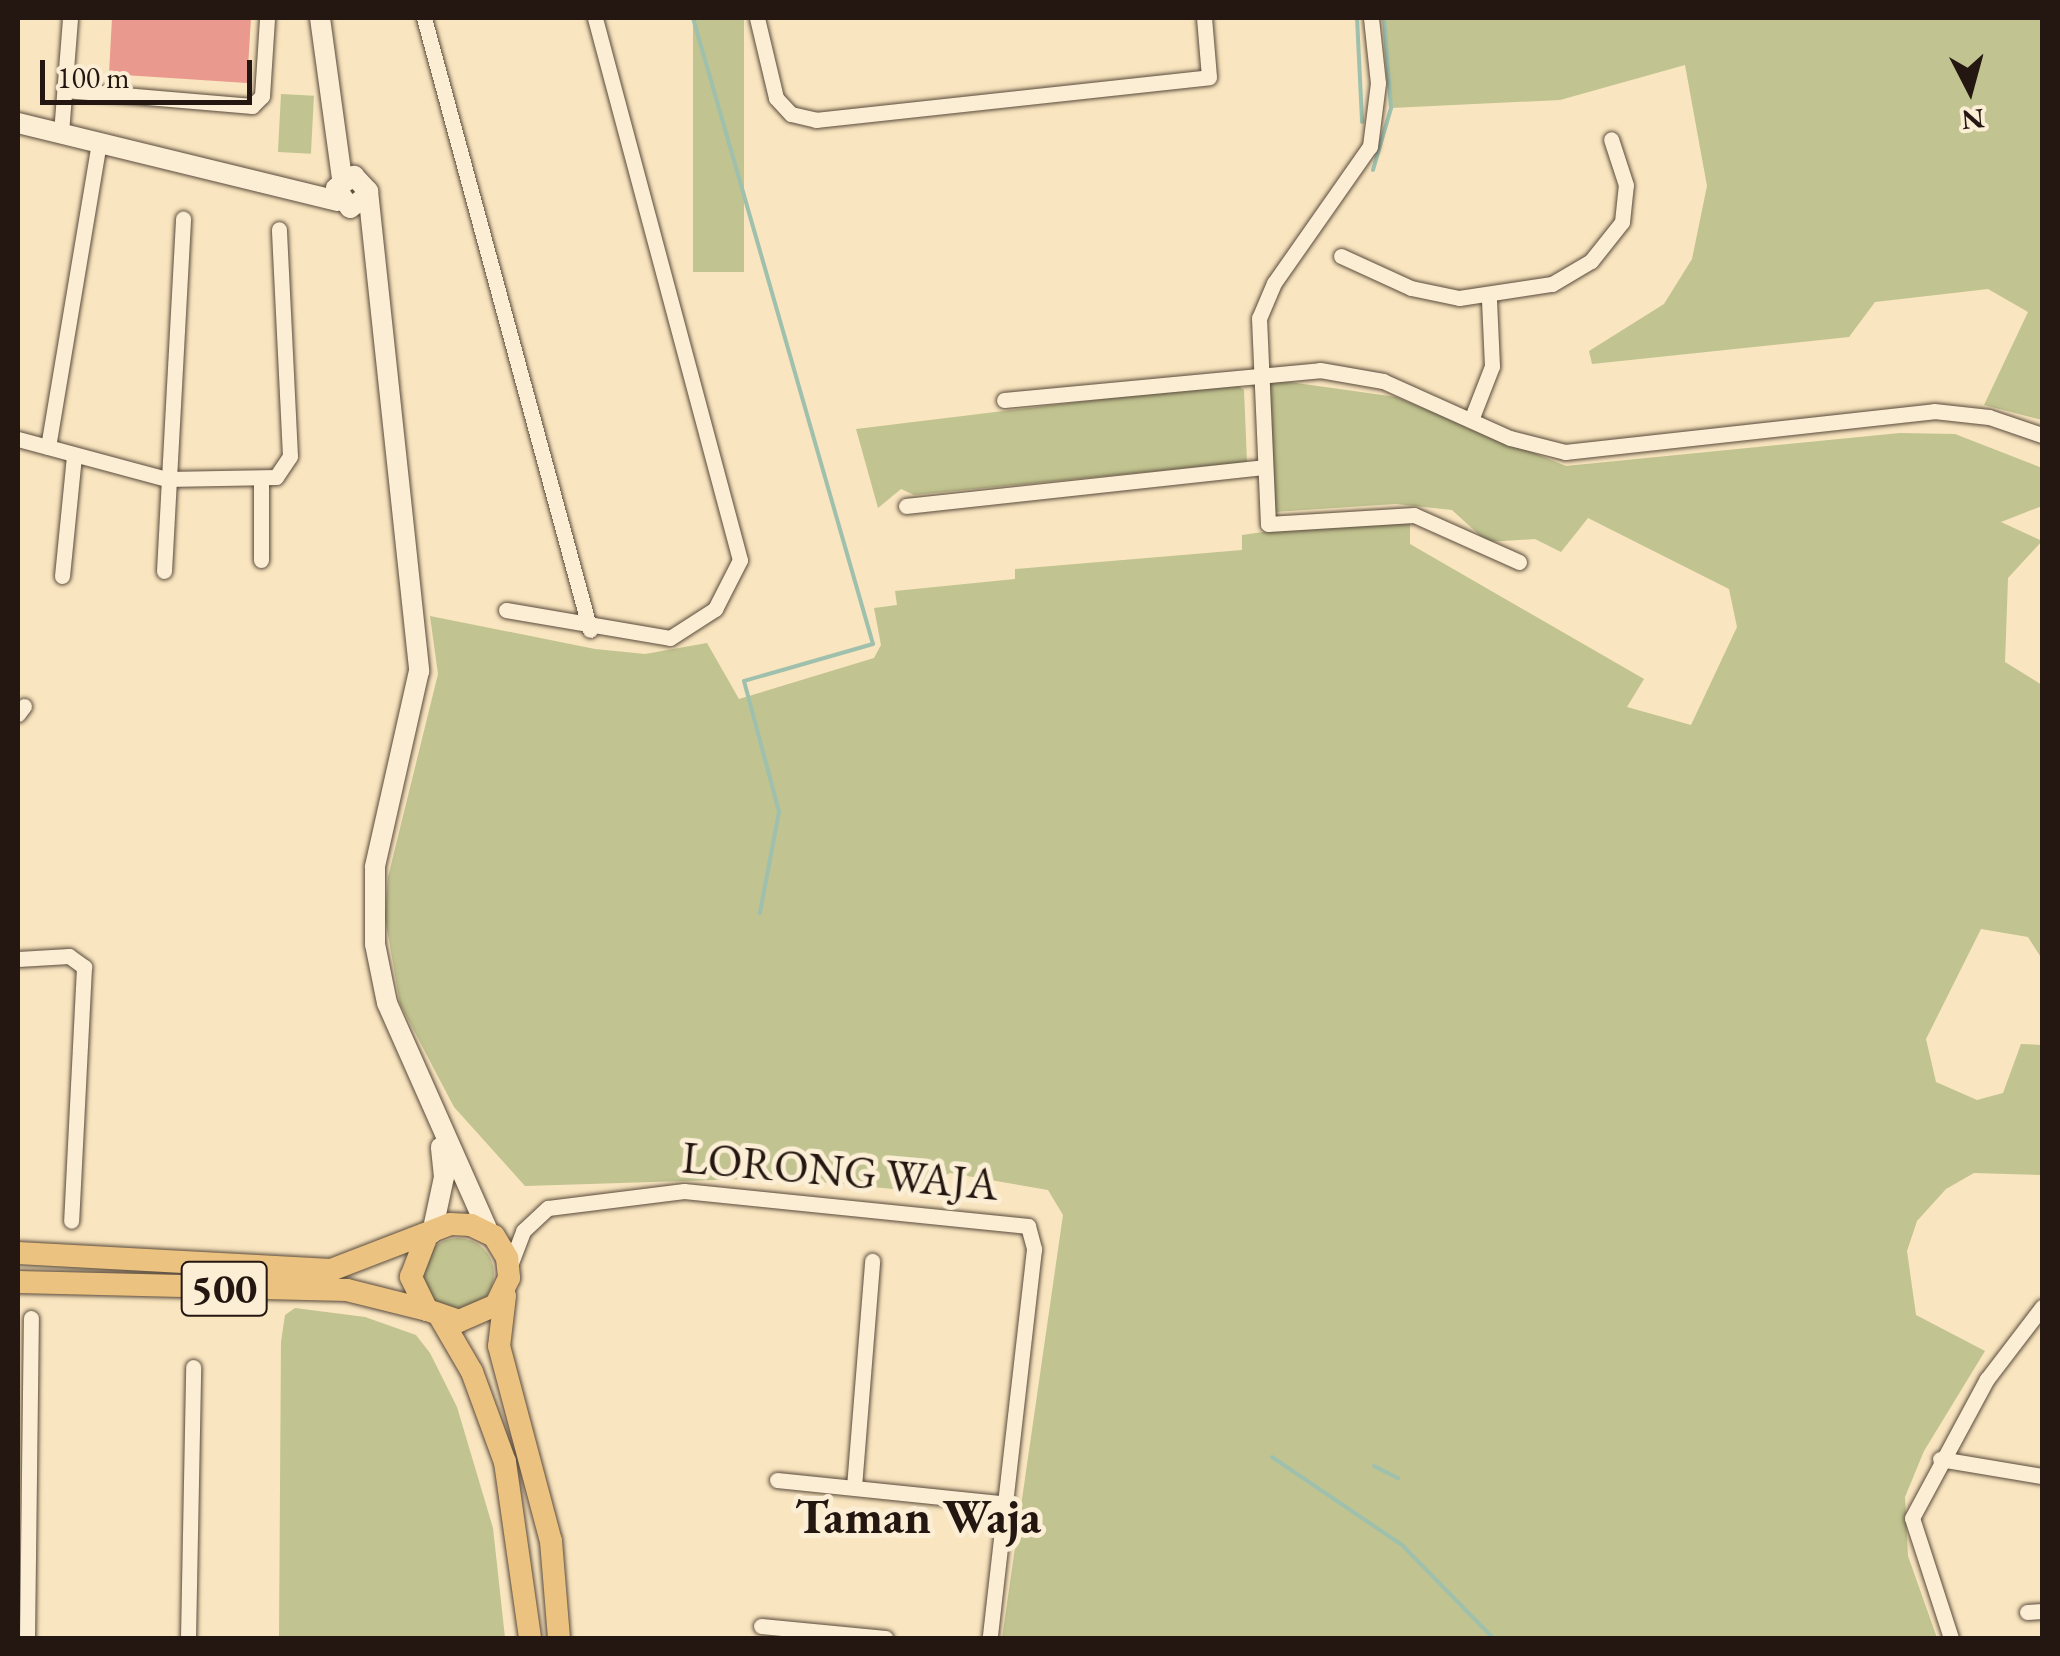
<!DOCTYPE html>
<style>
body{margin:0}
#map{position:relative;width:2060px;height:1656px;overflow:hidden;background:#f9e5bf;font-family:"EB Garamond",serif}
div>[style]{position:absolute}
.green>*{inset:0;background:#c1c390;transform-origin:0 0}
.round{border-radius:50%}
.stream>*{height:4px;margin:-2px;padding:0 2px;transform-origin:2px;border-radius:2px;background:#9ec0ad}
.building>*{inset:0;background:#e9998d}
.roads{filter:drop-shadow(0 0 2px #594a3c) drop-shadow(0 0 2px #594a3c)}
.street>*{height:15px;margin:-7.5px;padding:0 7.5px;transform-origin:7.5px;border-radius:7.5px;background:#fbeed5}
.secondary>*{height:20px;margin:-10px;padding:0 10px;transform-origin:10px;border-radius:10px;background:#fbeed5}
.primary>*{height:22px;margin:-11px;padding:0 11px;transform-origin:11px;border-radius:11px;background:#ecc280}
span{translate:-50% -50%;white-space:nowrap;text-align:center;line-height:1.15;-webkit-text-stroke:10px #fbeed5;paint-order:stroke}
.shield-label span{padding:2px 8px;background:#fbeed5;border:2px solid;border-radius:8px;-webkit-text-stroke-width:0}
.shield-label{font-size:42px;color:#241610;font-weight:700}
.street-label{font-size:45px;color:#241610}
.neighbourhood-label{font-size:48px;color:#241610;font-weight:700}
.frame{position:absolute;inset:0;border:20px solid #241610;pointer-events:none}
.north{position:absolute;left:1920px;top:40px;width:100px;height:100px;-webkit-text-stroke:8px #fbeed5;paint-order:stroke;rotate:174deg;font-size:28px;font-weight:700;line-height:40px;text-align:center;color:#241610}
.north::after{content:'';display:block;margin:auto;width:35px;height:45px;background:#241610;clip-path:polygon(50% 0,100% 100%,50% 72%,0 100%)}
.scale{position:absolute;left:40px;top:60px;width:212px;height:45px;box-sizing:border-box;border:5px solid #241610;border-top:0;padding-left:12px;font-size:30px;line-height:35px;white-space:nowrap;color:#241610;-webkit-text-stroke:8px #fbeed5;paint-order:stroke}
</style>
<div id="map">
<div class="green">
<div style="left:693px;top:18px;width:51px;height:254px"></div>
<div style="clip-path:polygon(1384px 18px,2042px 18px,2042px 420px,1984px 405px,2028px 312px,1988px 289px,1875px 302px,1849px 337px,1592px 364px,1589px 351px,1664px 304px,1692px 259px,1707px 186px,1685px 65px,1560px 100px,1391px 108px)"></div>
<div style="left:281px;top:94px;width:33px;height:58px;rotate:3deg"></div>
<div style="clip-path:polygon(1275px 380px,1396px 397px,1566px 466px,1900px 433px,1955px 434px,2042px 468px,2042px 506px,2001px 522px,2042px 541px,2008px 578px,2005px 662px,2042px 685px,2042px 959px,2028px 937px,1981px 929px,1926px 1039px,1936px 1082px,1977px 1100px,2003px 1093px,2021px 1044px,2042px 1045px,2042px 1175px,1974px 1173px,1946px 1189px,1917px 1221px,1907px 1251px,1916px 1315px,1985px 1351px,1924px 1451px,1905px 1497px,1908px 1556px,1937px 1638px,1002px 1638px,1063px 1215px,1048px 1190px,950px 1173px,914px 1191px,779px 1178px,525px 1186px,454px 1107px,400px 1004px,385px 917px,388px 877px,438px 674px,430px 616px,595px 649px,645px 654px,707px 643px,739px 699px,874px 658px,881px 645px,874px 608px,897px 605px,895px 591px,1015px 579px,1015px 569px,1242px 550px,1242px 535px,1277px 530px,1410px 523px,1410px 544px,1644px 679px,1627px 707px,1691px 725px,1737px 627px,1729px 589px,1588px 518px,1561px 552px,1535px 539px,1487px 542px,1452px 510px,1396px 504px,1274px 512px,1261px 385px)"></div>
<div style="clip-path:polygon(1234px 383px,1244px 390px,1247px 462px,914px 495px,901px 489px,878px 508px,856px 429px)"></div>
<div class="round" style="left:422px;top:1238px;width:72px;height:72px"></div>
<div style="clip-path:polygon(295px 1308px,365px 1317px,416px 1335px,430px 1353px,457px 1407px,493px 1528px,505px 1638px,279px 1638px,281px 1342px,285px 1315px)"></div>
</div>
<div class="stream">
<div style="left:693px;top:18px;width:651px;rotate:73.96deg"></div>
<div style="left:873px;top:644px;width:134px;rotate:164deg"></div>
<div style="left:744px;top:681px;width:136px;rotate:75deg"></div>
<div style="left:779px;top:812px;width:103px;rotate:100.7deg"></div>
<div style="left:1357px;top:18px;width:104px;rotate:87.2deg"></div>
<div style="left:1373px;top:170px;width:65px;rotate:-73.8deg"></div>
<div style="left:1391px;top:108px;width:90px;rotate:-94.4deg"></div>
<div style="left:1272px;top:1457px;width:157px;rotate:34.1deg"></div>
<div style="left:1402px;top:1545px;width:130px;rotate:45.6deg"></div>
<div style="left:1374px;top:1466px;width:27px;rotate:27deg"></div>
</div>
<div class="building">
<div style="clip-path:polygon(112px 18px,251px 18px,247px 83px,109px 74px)"></div>
</div>
<div class="roads">
<div class="street">
<div style="left:424px;top:18px;width:634px;rotate:74.82deg"></div>
<div style="left:757px;top:18px;width:82px;rotate:76.6deg"></div>
<div style="left:776px;top:98px;width:22px;rotate:47deg"></div>
<div style="left:791px;top:114px;width:26px;rotate:13deg"></div>
<div style="left:816px;top:120px;width:395px;rotate:-6.2deg"></div>
<div style="left:1209px;top:77px;width:59px;rotate:-94.8deg"></div>
<div style="left:1371px;top:18px;width:65px;rotate:83.9deg"></div>
<div style="left:1378px;top:83px;width:64px;rotate:97.2deg"></div>
<div style="left:1370px;top:146px;width:167px;rotate:125deg"></div>
<div style="left:1274px;top:283px;width:38px;rotate:113deg"></div>
<div style="left:1259px;top:318px;width:206px;rotate:87.5deg"></div>
<div style="left:1268px;top:524px;width:146px;rotate:-3.5deg"></div>
<div style="left:1414px;top:515px;width:115px;rotate:24.1deg"></div>
<div style="left:65px;top:90px;width:188px;rotate:4.9deg"></div>
<div style="left:252px;top:106px;width:14px;rotate:-45deg"></div>
<div style="left:262px;top:96px;width:78px;rotate:-86.3deg"></div>
<div style="left:61px;top:133px;width:115px;rotate:-85.5deg"></div>
<div style="left:1341px;top:256px;width:77px;rotate:24.6deg"></div>
<div style="left:1411px;top:288px;width:49px;rotate:11.8deg"></div>
<div style="left:1459px;top:298px;width:94px;rotate:-8.6deg"></div>
<div style="left:1552px;top:284px;width:45px;rotate:-30.5deg"></div>
<div style="left:1591px;top:261px;width:50px;rotate:-51.5deg"></div>
<div style="left:1622px;top:222px;width:37px;rotate:-84deg"></div>
<div style="left:1626px;top:185px;width:48px;rotate:-108.1deg"></div>
<div style="left:1004px;top:400px;width:317px;rotate:-5.4deg"></div>
<div style="left:1320px;top:370px;width:64px;rotate:9.9deg"></div>
<div style="left:1383px;top:381px;width:139px;rotate:24.2deg"></div>
<div style="left:1510px;top:438px;width:57px;rotate:14.3deg"></div>
<div style="left:1565px;top:452px;width:371px;rotate:-6.3deg"></div>
<div style="left:1934px;top:411px;width:55px;rotate:6.2deg"></div>
<div style="left:1989px;top:417px;width:56px;rotate:18.8deg"></div>
<div style="left:1471px;top:420px;width:58px;rotate:-68.7deg"></div>
<div style="left:1492px;top:366px;width:67px;rotate:-92.6deg"></div>
<div style="left:18px;top:439px;width:153px;rotate:15.1deg"></div>
<div style="left:166px;top:479px;width:110px;rotate:-1deg"></div>
<div style="left:276px;top:477px;width:25px;rotate:-56deg"></div>
<div style="left:290px;top:456px;width:227px;rotate:-92.8deg"></div>
<div style="left:48px;top:447px;width:309px;rotate:-80.5deg"></div>
<div style="left:906px;top:506px;width:359px;rotate:-6.2deg"></div>
<div style="left:261px;top:560px;width:78px;rotate:-90deg"></div>
<div style="left:164px;top:571px;width:353px;rotate:-86.9deg"></div>
<div style="left:62px;top:576px;width:121px;rotate:-84.3deg"></div>
<div style="left:506px;top:610px;width:166px;rotate:9.7deg"></div>
<div style="left:670px;top:638px;width:54px;rotate:-32.8deg"></div>
<div style="left:715px;top:609px;width:55px;rotate:-63deg"></div>
<div style="left:740px;top:560px;width:561px;rotate:-104.98deg"></div>
<div style="left:18px;top:714px;width:10px;rotate:-53deg"></div>
<div style="left:18px;top:959px;width:51px;rotate:-3.4deg"></div>
<div style="left:69px;top:956px;width:19px;rotate:36deg"></div>
<div style="left:84px;top:967px;width:254px;rotate:92.9deg"></div>
<div style="left:509px;top:1268px;width:40px;rotate:-69deg"></div>
<div style="left:523px;top:1231px;width:34px;rotate:-43deg"></div>
<div style="left:548px;top:1208px;width:137px;rotate:-7.1deg"></div>
<div style="left:684px;top:1191px;width:346px;rotate:5.8deg"></div>
<div style="left:1028px;top:1226px;width:24px;rotate:75deg"></div>
<div style="left:1034px;top:1249px;width:391px;rotate:96.5deg"></div>
<div style="left:1940px;top:1459px;width:103px;rotate:9.5deg"></div>
<div style="left:777px;top:1480px;width:233px;rotate:5.9deg"></div>
<div style="left:854px;top:1487px;width:227px;rotate:-85.4deg"></div>
<div style="left:2027px;top:1612px;width:15px;rotate:-4deg"></div>
<div style="left:761px;top:1626px;width:125px;rotate:5.5deg"></div>
<div style="left:27px;top:1638px;width:320px;rotate:-89.3deg"></div>
<div style="left:188px;top:1638px;width:271px;rotate:-88.9deg"></div>
<div style="left:1951px;top:1638px;width:126px;rotate:-108deg"></div>
<div style="left:1912px;top:1518px;width:158px;rotate:-61.7deg"></div>
<div style="left:1987px;top:1379px;width:91px;rotate:-52.6deg"></div>
</div>
<div class="secondary">
<div style="left:320px;top:18px;width:162px;rotate:82.2deg"></div>
<div style="left:18px;top:123px;width:329px;rotate:13.7deg"></div>
<div style="left:368px;top:195px;width:22px;rotate:144deg"></div>
<div style="left:350px;top:208px;width:24px;rotate:-125deg"></div>
<div style="left:336px;top:188px;width:22px;rotate:-34deg"></div>
<div style="left:354px;top:176px;width:21px;rotate:47deg"></div>
<div style="left:368px;top:191px;width:483px;rotate:83.9deg"></div>
<div style="left:419px;top:671px;width:201px;rotate:102.7deg"></div>
<div style="left:375px;top:867px;width:77px;rotate:90deg"></div>
<div style="left:375px;top:944px;width:60px;rotate:78.5deg"></div>
<div style="left:387px;top:1003px;width:252px;rotate:66.1deg"></div>
<div style="left:432px;top:1233px;width:57px;rotate:-77.9deg"></div>
<div style="left:444px;top:1177px;width:30px;rotate:-96deg"></div>
</div>
<div class="primary">
<div style="left:18px;top:1253px;width:313px;rotate:3.1deg"></div>
<div style="left:331px;top:1270px;width:128px;rotate:-21.1deg"></div>
<div style="left:450px;top:1224px;width:21px;rotate:3deg"></div>
<div style="left:471px;top:1225px;width:25px;rotate:26deg"></div>
<div style="left:494px;top:1236px;width:26px;rotate:59deg"></div>
<div style="left:507px;top:1258px;width:20px;rotate:84deg"></div>
<div style="left:509px;top:1278px;width:30px;rotate:116deg"></div>
<div style="left:496px;top:1305px;width:40px;rotate:156.6deg"></div>
<div style="left:459px;top:1321px;width:34px;rotate:-161deg"></div>
<div style="left:427px;top:1310px;width:37px;rotate:-116deg"></div>
<div style="left:411px;top:1277px;width:42px;rotate:-69deg"></div>
<div style="left:18px;top:1282px;width:329px;rotate:1.4deg"></div>
<div style="left:347px;top:1290px;width:82px;rotate:14deg"></div>
<div style="left:505px;top:1296px;width:50px;rotate:96.8deg"></div>
<div style="left:499px;top:1346px;width:202px;rotate:75.1deg"></div>
<div style="left:551px;top:1541px;width:97px;rotate:85.3deg"></div>
<div style="left:440px;top:1317px;width:64px;rotate:59.8deg"></div>
<div style="left:472px;top:1372px;width:96px;rotate:69.9deg"></div>
<div style="left:505px;top:1462px;width:178px;rotate:81.9deg"></div>
</div>
</div>
<div class="shield-label">
<span style="left:224px;top:1289px">500</span>
</div>
<div class="street-label">
<span style="left:840px;top:1171px;rotate:5deg">LORONG WAJA</span>
</div>
<div class="neighbourhood-label">
<span style="left:918px;top:1517px">Taman Waja</span>
</div>
<div class="frame"></div>
<div class="north">N</div>
<div class="scale">100 m</div>
</div>
